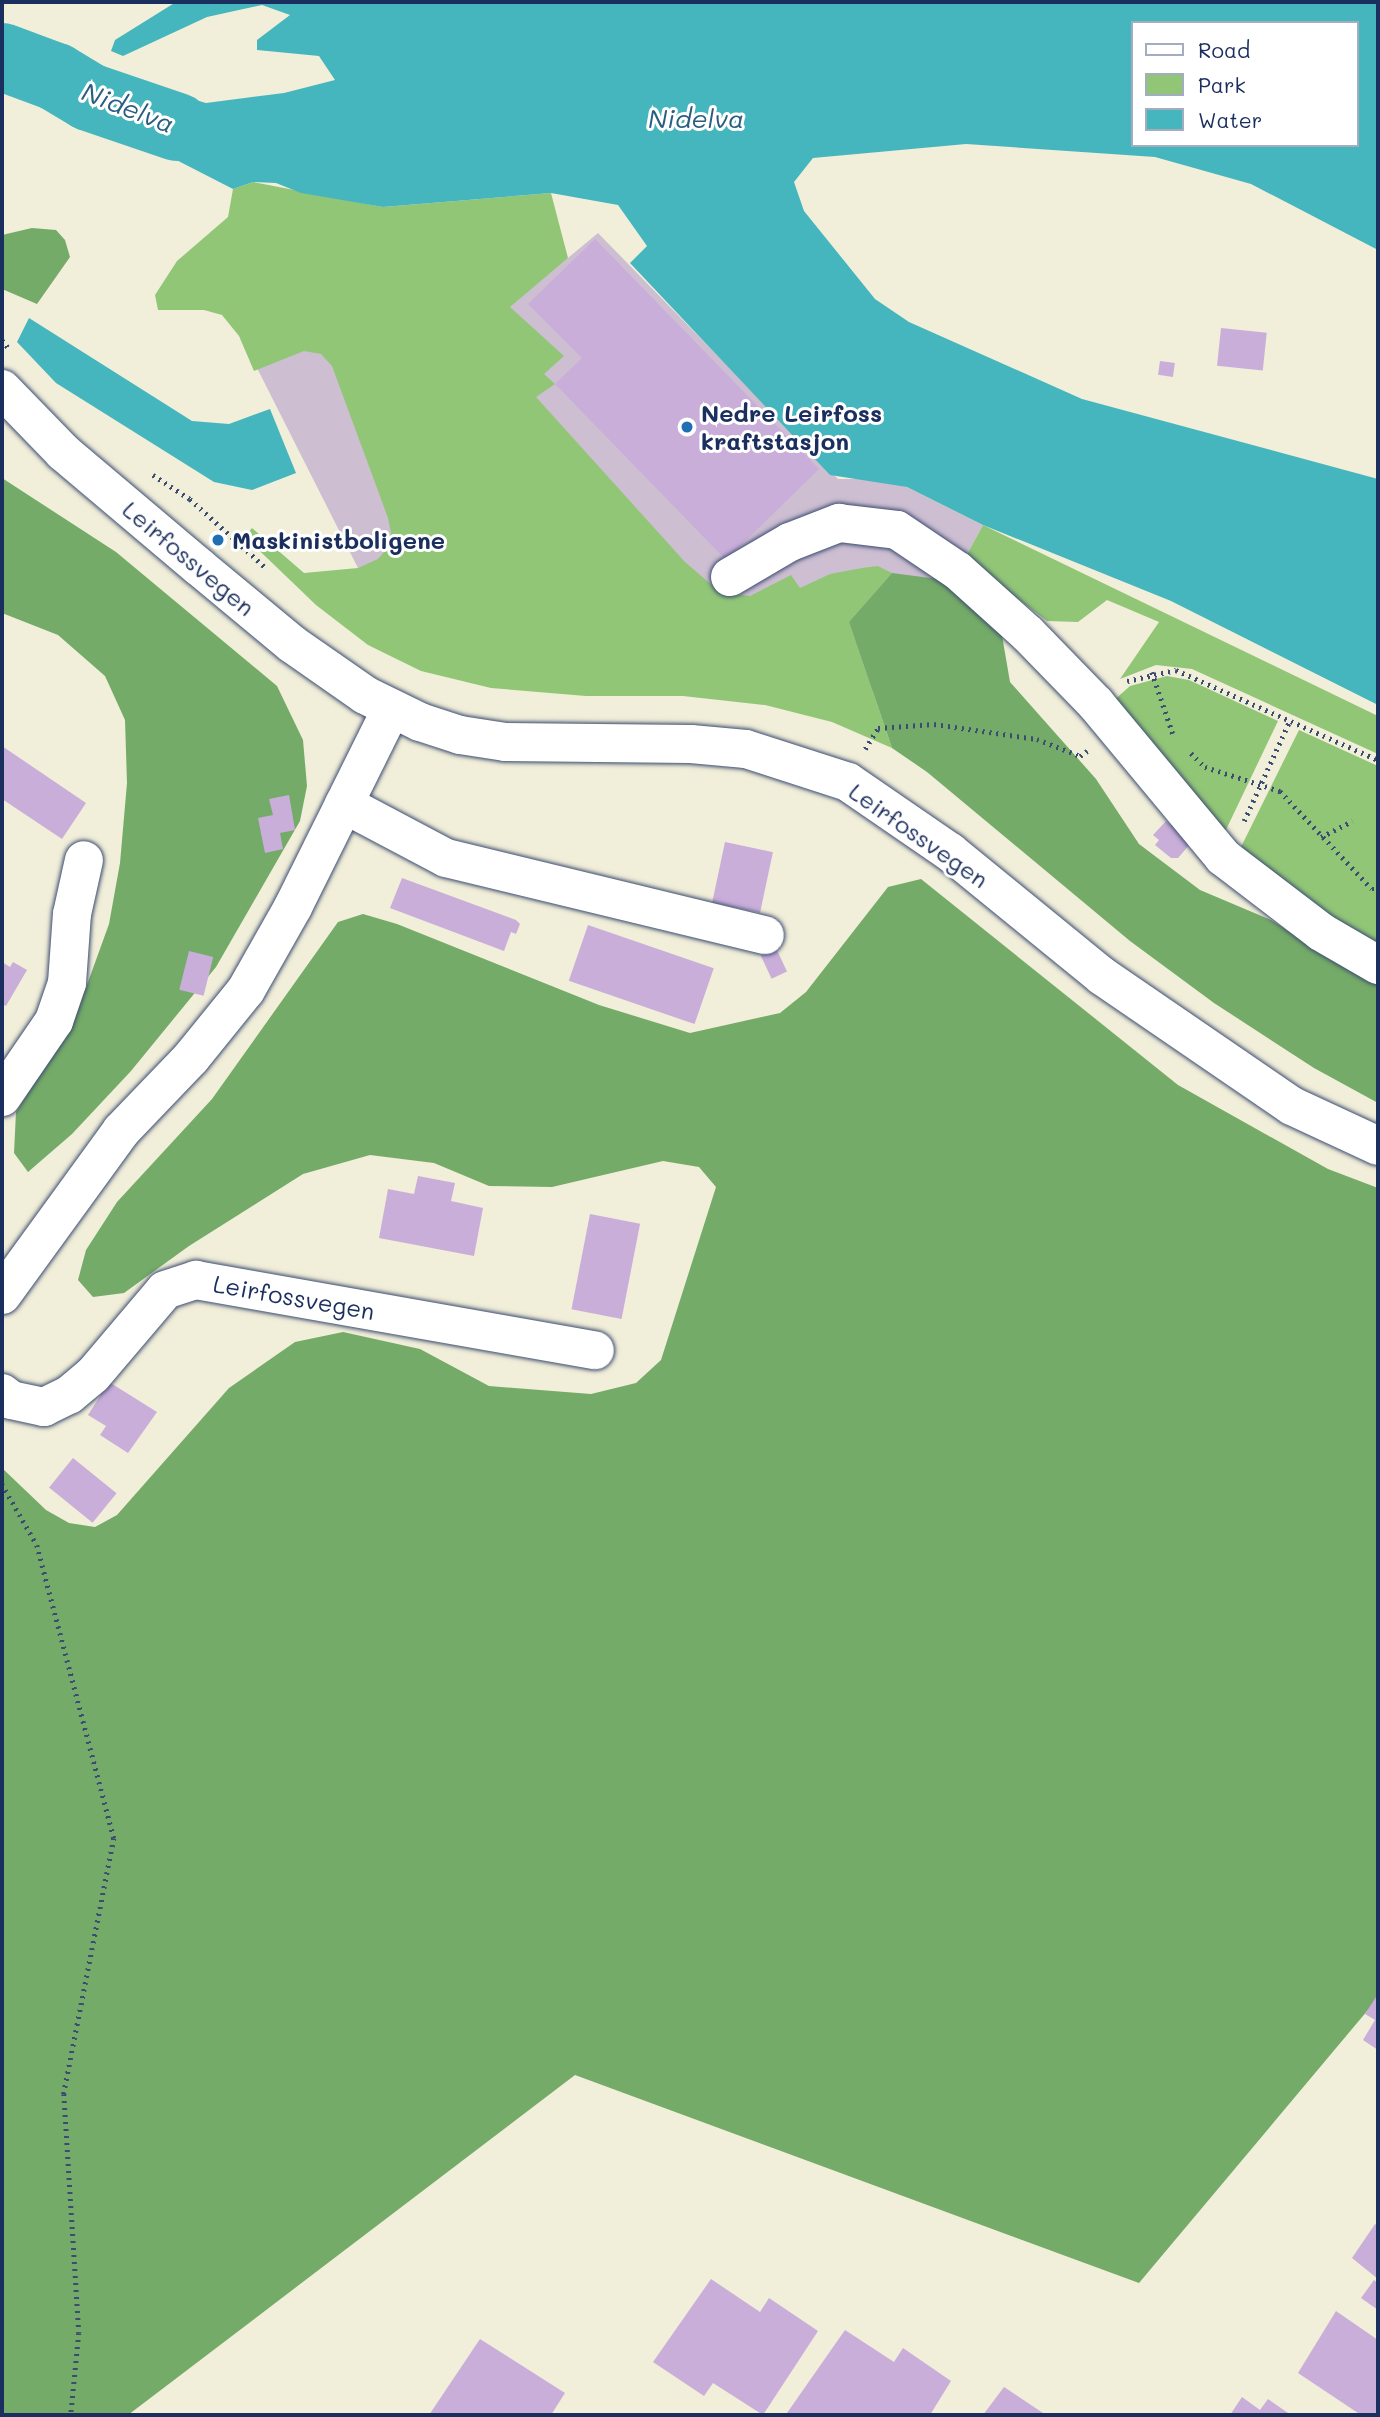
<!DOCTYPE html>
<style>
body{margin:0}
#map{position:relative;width:1380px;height:2417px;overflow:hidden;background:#f1eed9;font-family:Mali,sans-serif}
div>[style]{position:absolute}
.industrial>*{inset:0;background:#cdbed2}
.green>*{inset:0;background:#92c677}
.forest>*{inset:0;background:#75ab68}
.water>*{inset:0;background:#46b6be}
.river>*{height:68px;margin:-34px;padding:0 34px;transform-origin:34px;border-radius:34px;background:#46b6be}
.building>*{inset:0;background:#caaeda;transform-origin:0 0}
.path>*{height:4.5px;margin-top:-2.25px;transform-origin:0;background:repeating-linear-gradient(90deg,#3b4c70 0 2px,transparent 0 7px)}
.roads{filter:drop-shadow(0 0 2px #3b4c70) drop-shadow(0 0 2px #3b4c70)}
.minor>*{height:38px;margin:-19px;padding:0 19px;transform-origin:19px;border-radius:19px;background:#fff}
.dots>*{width:19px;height:19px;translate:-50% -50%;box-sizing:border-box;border:4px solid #fff;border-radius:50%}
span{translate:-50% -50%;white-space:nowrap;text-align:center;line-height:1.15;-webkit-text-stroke:6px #fff;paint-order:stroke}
.poi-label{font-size:24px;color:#1b2f5e;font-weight:700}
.left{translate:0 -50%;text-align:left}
.street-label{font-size:24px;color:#1b2f5e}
.water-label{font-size:26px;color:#2a5e80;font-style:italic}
.frame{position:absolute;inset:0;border:4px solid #1b2f5e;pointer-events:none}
.legend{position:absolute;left:1131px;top:21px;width:228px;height:126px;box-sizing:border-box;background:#fff;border:2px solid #a4acbf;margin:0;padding:9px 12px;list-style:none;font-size:21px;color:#1b2f5e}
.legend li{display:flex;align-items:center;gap:14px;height:35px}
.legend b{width:35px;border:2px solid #a4acbf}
</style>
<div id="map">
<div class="industrial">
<div style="clip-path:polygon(598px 233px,838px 479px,877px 479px,907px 487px,983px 525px,943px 598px,966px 711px,378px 588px,358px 568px,253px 360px,509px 307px)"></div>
</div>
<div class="green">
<div style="clip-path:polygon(253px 182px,383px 207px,551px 193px,568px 258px,510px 307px,564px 356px,544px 374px,555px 384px,536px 397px,685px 562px,720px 592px,750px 596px,791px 575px,800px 588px,830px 574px,862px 568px,878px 566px,892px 573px,849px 622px,892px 748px,832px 722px,765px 705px,683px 696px,586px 696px,491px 688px,421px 671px,368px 645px,316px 605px,245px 537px,252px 528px,304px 573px,358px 568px,378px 559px,385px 551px,391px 533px,388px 518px,332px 366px,321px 354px,304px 351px,254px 371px,239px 336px,222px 315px,204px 310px,158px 310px,155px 295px,177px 261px,228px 217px,233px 189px)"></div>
<div style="clip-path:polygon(983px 525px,1378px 716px,1378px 754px,1192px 669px,1156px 665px,1120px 679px,1159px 622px,1107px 600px,1078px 622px,1047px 621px,965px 558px)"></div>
<div style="clip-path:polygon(1167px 676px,1189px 680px,1278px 721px,1223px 836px,1112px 702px,1130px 686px)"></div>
<div style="clip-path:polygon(1299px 730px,1378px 766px,1378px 953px,1239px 851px)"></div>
</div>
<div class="forest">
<div style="clip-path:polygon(32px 228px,56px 230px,65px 240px,70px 257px,37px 304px,2px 289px,2px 235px)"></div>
<div style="clip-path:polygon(2px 478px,116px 552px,277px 686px,303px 740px,307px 786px,300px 821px,216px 967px,131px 1071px,72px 1134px,28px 1172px,14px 1153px,16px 1112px,75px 1018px,109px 924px,120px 863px,127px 783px,125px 720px,105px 676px,58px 635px,2px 613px)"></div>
<div style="clip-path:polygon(892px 573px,953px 581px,999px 618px,1010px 682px,1096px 779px,1139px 844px,1200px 890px,1271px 920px,1331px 959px,1378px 982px,1378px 1103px,1314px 1068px,1214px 1003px,1130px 941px,927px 772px,892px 748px,849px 622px)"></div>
<div style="clip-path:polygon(921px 879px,1178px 1085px,1328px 1169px,1378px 1188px,1378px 1998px,1139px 2283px,575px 2075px,128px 2415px,2px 2415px,2px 1468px,46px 1510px,69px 1523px,95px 1527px,117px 1515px,229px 1388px,295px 1342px,343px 1332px,420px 1349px,489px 1386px,591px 1394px,636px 1383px,661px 1360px,716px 1187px,699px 1167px,663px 1161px,552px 1187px,489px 1186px,434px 1163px,370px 1155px,303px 1174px,189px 1246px,124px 1293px,93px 1297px,78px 1280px,86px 1250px,117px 1202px,212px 1099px,338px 922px,363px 914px,397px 924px,599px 1005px,690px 1033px,780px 1013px,806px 992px,888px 887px)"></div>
</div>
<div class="water">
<div style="clip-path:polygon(evenodd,176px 2px,1378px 2px,1378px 250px,1251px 184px,1155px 157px,966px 144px,813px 158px,794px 182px,804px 211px,875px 299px,909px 322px,1082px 399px,1378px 479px,1378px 705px,1171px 601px,983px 525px,907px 487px,830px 475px,630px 263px,647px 246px,618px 205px,551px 193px,383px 207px,301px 193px,276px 183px,253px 182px,233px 189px,153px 148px,102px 130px,89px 97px,122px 89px,144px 85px,206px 103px,284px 93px,335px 80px,319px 56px,257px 50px,257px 40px,290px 15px,262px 5px,207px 17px,123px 56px,111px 51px,115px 40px,176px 2px,1133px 23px,1357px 23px,1357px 145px,1133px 145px,1133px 23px)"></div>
<div style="clip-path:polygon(29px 318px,192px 421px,229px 424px,270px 409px,296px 473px,252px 490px,214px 482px,56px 383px,17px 342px)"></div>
</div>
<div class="river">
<div style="left:2px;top:57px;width:58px;rotate:20.3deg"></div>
<div style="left:56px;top:77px;width:39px;rotate:31deg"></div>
<div style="left:89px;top:97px;width:93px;rotate:18.8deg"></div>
</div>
<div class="building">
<div style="clip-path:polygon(595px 239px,819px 469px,726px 560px,555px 384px,582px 358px,528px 304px)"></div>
<div style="left:1221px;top:328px;width:46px;height:38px;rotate:6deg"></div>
<div style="left:1160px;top:361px;width:15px;height:14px;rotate:8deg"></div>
<div style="clip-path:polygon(2px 746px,86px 803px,62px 839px,2px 799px)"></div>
<div style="clip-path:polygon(289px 795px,295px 830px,280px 833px,283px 849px,265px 853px,258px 818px,273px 815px,269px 799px)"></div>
<div style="clip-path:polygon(1166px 821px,1172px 826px,1175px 822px,1191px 843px,1178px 858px,1171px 858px,1155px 845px,1159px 840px,1153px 835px)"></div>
<div style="left:725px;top:842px;width:49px;height:62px;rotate:12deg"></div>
<div style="clip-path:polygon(402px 878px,516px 920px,520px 924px,516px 934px,511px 932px,504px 951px,390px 908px)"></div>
<div style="left:588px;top:925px;width:133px;height:59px;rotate:19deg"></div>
<div style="left:776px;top:948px;width:26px;height:17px;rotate:65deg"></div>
<div style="left:189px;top:951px;width:25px;height:40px;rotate:14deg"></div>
<div style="clip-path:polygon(2px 962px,10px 967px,13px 962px,27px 970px,6px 1006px,2px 1004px)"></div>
<div style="clip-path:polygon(418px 1176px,455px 1183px,451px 1201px,483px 1208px,474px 1256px,379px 1238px,388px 1189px,414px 1194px)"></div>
<div style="left:590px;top:1214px;width:51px;height:97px;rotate:11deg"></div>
<div style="clip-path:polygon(109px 1382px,157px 1412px,128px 1453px,100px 1435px,106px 1426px,88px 1415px)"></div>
<div style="left:73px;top:1458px;width:56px;height:38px;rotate:39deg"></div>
<div style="clip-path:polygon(1378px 1994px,1378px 2050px,1363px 2040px,1375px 2020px,1365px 2014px)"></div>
<div style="clip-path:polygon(1375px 2224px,1378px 2226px,1378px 2279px,1352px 2258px)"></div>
<div style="clip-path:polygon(711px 2279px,760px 2312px,769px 2298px,818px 2331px,763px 2415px,713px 2383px,704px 2396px,653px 2362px)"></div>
<div style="clip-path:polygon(1374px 2280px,1378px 2283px,1378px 2310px,1361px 2298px)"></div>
<div style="clip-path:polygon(1336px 2311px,1378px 2340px,1378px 2415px,1361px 2415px,1298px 2373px)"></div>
<div style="clip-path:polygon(845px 2330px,894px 2362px,903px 2348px,951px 2381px,930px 2415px,787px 2413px)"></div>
<div style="clip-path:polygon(480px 2339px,565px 2393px,551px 2415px,429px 2415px)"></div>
<div style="clip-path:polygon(1004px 2387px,1046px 2415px,983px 2415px)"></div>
<div style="clip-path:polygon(1242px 2397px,1260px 2410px,1268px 2399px,1291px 2415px,1230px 2415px)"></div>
</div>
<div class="path">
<div style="left:2px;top:340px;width:13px;rotate:51deg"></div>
<div style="left:153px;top:475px;width:44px;rotate:33deg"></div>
<div style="left:190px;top:499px;width:101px;rotate:42.2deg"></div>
<div style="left:1152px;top:672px;width:65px;rotate:71.3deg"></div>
<div style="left:1127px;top:681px;width:50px;rotate:-12.7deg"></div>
<div style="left:1176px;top:670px;width:221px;rotate:24deg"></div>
<div style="left:865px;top:749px;width:25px;rotate:-58deg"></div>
<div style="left:878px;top:728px;width:56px;rotate:-4.1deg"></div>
<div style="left:934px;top:724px;width:104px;rotate:8.3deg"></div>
<div style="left:1037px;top:739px;width:46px;rotate:21.6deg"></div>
<div style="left:1080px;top:756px;width:9px;rotate:-36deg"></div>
<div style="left:1191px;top:753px;width:20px;rotate:45deg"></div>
<div style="left:1205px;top:767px;width:79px;rotate:17.7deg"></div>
<div style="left:1280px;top:791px;width:134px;rotate:46.8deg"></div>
<div style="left:1372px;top:889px;width:6px"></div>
<div style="left:1244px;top:821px;width:111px;rotate:-65.5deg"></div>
<div style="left:1321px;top:837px;width:35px;rotate:-27deg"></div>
<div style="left:2px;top:1484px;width:70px;rotate:60.2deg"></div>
<div style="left:37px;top:1545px;width:303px;rotate:75.3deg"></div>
<div style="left:114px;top:1838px;width:261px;rotate:101.1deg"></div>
<div style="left:64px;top:2094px;width:239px;rotate:86.4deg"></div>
<div style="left:79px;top:2333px;width:82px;rotate:95.6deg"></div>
</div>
<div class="roads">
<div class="minor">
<div style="left:2px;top:389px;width:88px;rotate:45.9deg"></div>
<div style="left:63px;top:452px;width:177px;rotate:40.2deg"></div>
<div style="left:198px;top:566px;width:122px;rotate:39.7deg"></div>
<div style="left:292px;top:644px;width:89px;rotate:34.9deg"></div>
<div style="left:365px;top:695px;width:61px;rotate:26.1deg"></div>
<div style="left:420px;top:722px;width:42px;rotate:18deg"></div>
<div style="left:460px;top:735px;width:46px;rotate:8.8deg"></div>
<div style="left:505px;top:742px;width:186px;rotate:0.6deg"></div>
<div style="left:691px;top:744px;width:55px;rotate:5.2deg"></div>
<div style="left:746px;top:749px;width:107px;rotate:17.9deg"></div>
<div style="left:848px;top:782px;width:124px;rotate:34.5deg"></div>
<div style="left:950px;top:852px;width:196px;rotate:39.2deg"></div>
<div style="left:1102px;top:976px;width:230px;rotate:34.4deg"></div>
<div style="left:1292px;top:1106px;width:95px;rotate:24.9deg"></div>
<div style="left:730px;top:577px;width:69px;rotate:-30.3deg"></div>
<div style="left:790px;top:542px;width:53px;rotate:-21.2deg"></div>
<div style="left:839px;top:523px;width:58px;rotate:6.9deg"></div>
<div style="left:897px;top:530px;width:73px;rotate:33.9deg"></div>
<div style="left:958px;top:571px;width:94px;rotate:42deg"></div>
<div style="left:1028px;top:634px;width:98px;rotate:45.8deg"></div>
<div style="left:1096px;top:704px;width:199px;rotate:50.3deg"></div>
<div style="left:1223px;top:857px;width:123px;rotate:37.4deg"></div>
<div style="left:1321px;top:932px;width:66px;rotate:30.1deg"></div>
<div style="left:344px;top:804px;width:115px;rotate:27.9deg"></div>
<div style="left:446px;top:858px;width:328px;rotate:13.6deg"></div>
<div style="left:2px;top:1097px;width:92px;rotate:-55.6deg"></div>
<div style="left:54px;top:1021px;width:40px;rotate:-71.1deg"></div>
<div style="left:67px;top:983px;width:69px;rotate:-85.9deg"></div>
<div style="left:72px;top:914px;width:55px;rotate:-77.5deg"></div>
<div style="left:2px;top:1295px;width:203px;rotate:-54deg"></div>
<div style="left:121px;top:1131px;width:101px;rotate:-46.2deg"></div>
<div style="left:191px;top:1058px;width:87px;rotate:-51deg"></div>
<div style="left:246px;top:990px;width:95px;rotate:-60.5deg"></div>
<div style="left:293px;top:907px;width:220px;rotate:-63.6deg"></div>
<div style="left:2px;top:1393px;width:11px;rotate:38deg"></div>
<div style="left:11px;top:1400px;width:34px;rotate:12deg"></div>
<div style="left:44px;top:1407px;width:28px;rotate:-26deg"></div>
<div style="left:69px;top:1395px;width:31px;rotate:-40deg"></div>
<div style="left:93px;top:1375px;width:111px;rotate:-49.7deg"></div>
<div style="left:165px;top:1290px;width:33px;rotate:-18deg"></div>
<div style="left:196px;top:1280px;width:405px;rotate:10deg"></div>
</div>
</div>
<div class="dots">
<div style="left:687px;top:427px;background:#1f6fb2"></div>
<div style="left:218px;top:540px;background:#1f6fb2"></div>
</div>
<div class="poi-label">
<span class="left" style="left:701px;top:427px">Nedre Leirfoss<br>kraftstasjon</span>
<span class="left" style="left:232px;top:540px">Maskinistboligene</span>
</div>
<div class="street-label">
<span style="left:189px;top:558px;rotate:40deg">Leirfossvegen</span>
<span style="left:919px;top:835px;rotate:35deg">Leirfossvegen</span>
<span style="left:294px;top:1297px;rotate:10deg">Leirfossvegen</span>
</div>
<div class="water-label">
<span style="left:128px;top:108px;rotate:21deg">Nidelva</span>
<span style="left:696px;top:119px">Nidelva</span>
</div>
<div class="frame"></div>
<ul class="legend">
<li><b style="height:9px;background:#fff"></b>Road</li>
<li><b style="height:19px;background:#92c677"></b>Park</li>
<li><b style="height:19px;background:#46b6be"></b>Water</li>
</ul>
</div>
